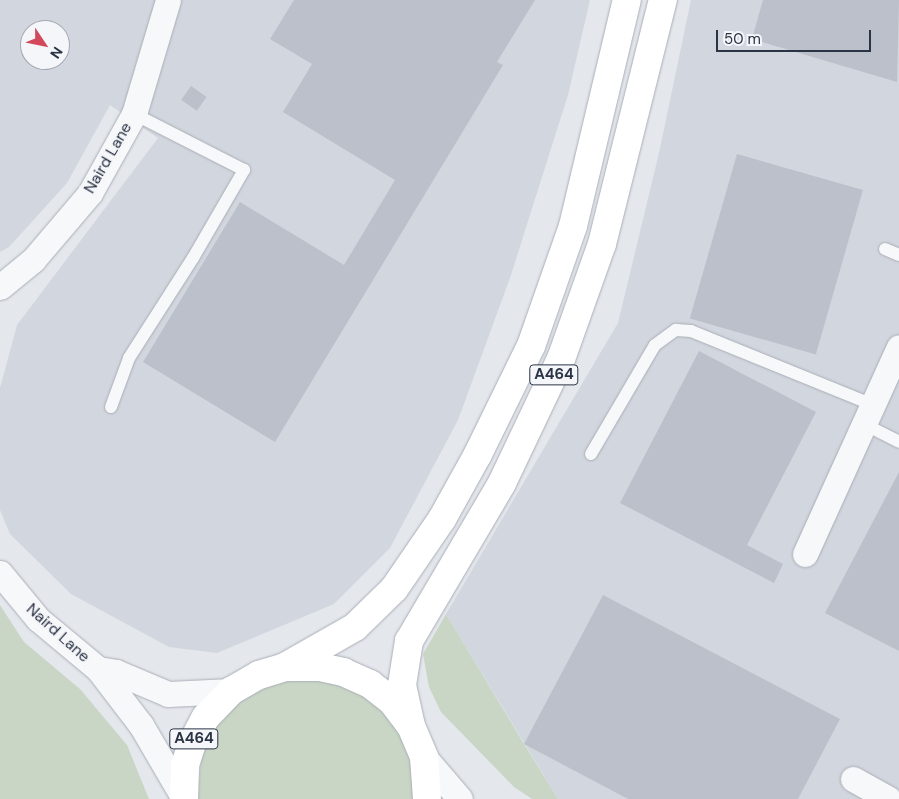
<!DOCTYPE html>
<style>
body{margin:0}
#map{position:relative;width:899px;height:799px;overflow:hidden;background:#e4e7ec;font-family:"DM Sans",sans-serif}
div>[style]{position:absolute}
.built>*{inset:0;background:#d2d6de}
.green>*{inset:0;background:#c9d6c5}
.building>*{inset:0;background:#bbc0ca;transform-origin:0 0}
.roads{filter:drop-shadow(0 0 1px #a9aeb7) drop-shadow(0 0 1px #a9aeb7)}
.service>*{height:12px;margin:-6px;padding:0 6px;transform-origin:6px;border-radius:6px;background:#f7f8fa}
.minor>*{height:25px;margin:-12.5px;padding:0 12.5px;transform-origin:12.5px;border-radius:12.5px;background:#f7f8fa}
.trunk>*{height:28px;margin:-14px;padding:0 14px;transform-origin:14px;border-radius:14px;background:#fff}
span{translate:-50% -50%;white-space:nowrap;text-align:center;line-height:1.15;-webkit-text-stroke:4.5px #f4f6f9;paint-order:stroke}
.shield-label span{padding:1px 4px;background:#f4f6f9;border:1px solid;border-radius:4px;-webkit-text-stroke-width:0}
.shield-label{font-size:15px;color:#2b3445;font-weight:700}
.street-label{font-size:16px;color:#2b3445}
.north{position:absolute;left:20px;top:20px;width:50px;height:50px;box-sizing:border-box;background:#f4f6f9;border:1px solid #a4a8b1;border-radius:50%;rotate:124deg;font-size:14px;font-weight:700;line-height:20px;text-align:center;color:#2b3445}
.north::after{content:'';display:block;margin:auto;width:18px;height:22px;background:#d1495b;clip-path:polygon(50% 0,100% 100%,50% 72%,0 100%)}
.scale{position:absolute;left:716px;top:30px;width:155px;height:22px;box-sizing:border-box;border:2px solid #2b3445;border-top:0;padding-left:6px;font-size:15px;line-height:18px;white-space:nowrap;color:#2b3445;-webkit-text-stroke:4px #f4f6f9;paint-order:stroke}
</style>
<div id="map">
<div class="built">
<div style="clip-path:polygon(evenodd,0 0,590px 0,568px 95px,510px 278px,458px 420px,390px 548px,334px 604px,217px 653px,169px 647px,71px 594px,10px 534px,0 510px,0 388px,17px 325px,158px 138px,110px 105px,67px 183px,9px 247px,0 252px,0 0,30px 30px,60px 30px,60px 60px,30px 60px,30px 30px)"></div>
<div style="clip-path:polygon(691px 0,899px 0,899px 799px,558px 799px,446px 614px,618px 323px,659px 153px)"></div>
</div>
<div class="green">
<div style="clip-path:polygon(0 605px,24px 642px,80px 689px,127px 745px,149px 799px,0 799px)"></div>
<div style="clip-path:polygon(446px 614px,524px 744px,558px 799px,532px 799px,514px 787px,441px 712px,429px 687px,423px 654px)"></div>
<div style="clip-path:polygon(295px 680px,320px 680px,344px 686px,366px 697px,385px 713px,400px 733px,410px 756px,414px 799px,198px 799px,201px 756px,213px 731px,228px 711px,248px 696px,270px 685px)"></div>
</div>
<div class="building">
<div style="clip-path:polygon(294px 0,535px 0,497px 62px,503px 65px,275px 442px,143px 362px,240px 202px,344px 265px,395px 180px,283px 112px,312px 64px,270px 39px)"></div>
<div style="clip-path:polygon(763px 0,899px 0,897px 82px,752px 39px)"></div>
<div style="left:191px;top:86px;width:19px;height:17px;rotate:35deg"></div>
<div style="left:737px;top:154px;width:131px;height:171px;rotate:16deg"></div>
<div style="clip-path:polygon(699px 351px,816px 412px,747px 545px,783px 564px,774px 583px,620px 503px)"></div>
<div style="clip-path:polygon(899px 472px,899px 651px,825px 613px)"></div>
<div style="clip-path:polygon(603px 595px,840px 719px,798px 799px,628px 799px,524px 744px)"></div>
</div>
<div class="roads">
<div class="service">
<div style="left:885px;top:249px;width:15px;rotate:23deg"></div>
<div style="left:111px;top:407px;width:52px;rotate:-69.8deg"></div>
<div style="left:129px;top:358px;width:119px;rotate:-57.4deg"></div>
<div style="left:193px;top:258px;width:102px;rotate:-59.9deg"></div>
<div style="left:244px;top:170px;width:123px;rotate:-153deg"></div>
<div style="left:864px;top:424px;width:39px;rotate:27deg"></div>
<div style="left:591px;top:454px;width:126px;rotate:-59.6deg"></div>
<div style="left:655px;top:345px;width:26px;rotate:-36deg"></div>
<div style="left:676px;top:330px;width:15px;rotate:4deg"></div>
<div style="left:691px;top:331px;width:196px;rotate:22.1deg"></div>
</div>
<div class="minor">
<div style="left:0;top:287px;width:43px;rotate:-39.3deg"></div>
<div style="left:33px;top:260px;width:88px;rotate:-49.6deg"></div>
<div style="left:90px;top:193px;width:90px;rotate:-60.9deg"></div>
<div style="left:134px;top:114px;width:119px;rotate:-73.4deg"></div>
<div style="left:805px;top:554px;width:227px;rotate:-65.6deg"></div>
<div style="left:0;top:573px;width:60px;rotate:50.4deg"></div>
<div style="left:38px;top:619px;width:78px;rotate:39.8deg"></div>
<div style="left:98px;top:669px;width:71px;rotate:52.5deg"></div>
<div style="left:141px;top:725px;width:83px;rotate:59.7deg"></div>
<div style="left:98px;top:669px;width:18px;rotate:9deg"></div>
<div style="left:116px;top:672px;width:56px;rotate:22.9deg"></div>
<div style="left:168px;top:694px;width:63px;rotate:-2.7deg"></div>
<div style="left:424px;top:757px;width:55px;rotate:49.4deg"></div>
<div style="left:853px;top:779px;width:41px;rotate:29.1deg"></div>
</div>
<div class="trunk">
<div style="left:285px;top:667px;width:81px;rotate:-29.7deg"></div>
<div style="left:355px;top:627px;width:54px;rotate:-44.3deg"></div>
<div style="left:394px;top:589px;width:85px;rotate:-55.6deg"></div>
<div style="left:442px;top:519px;width:74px;rotate:-61deg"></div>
<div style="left:478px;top:454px;width:120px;rotate:-63.9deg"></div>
<div style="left:531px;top:346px;width:127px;rotate:-70.7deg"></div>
<div style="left:573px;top:226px;width:232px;rotate:-76.6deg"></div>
<div style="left:411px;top:726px;width:42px;rotate:-102.4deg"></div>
<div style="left:402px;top:685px;width:45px;rotate:-81deg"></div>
<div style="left:409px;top:641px;width:183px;rotate:-59.5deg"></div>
<div style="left:502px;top:483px;width:137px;rotate:-64.6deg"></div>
<div style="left:561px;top:359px;width:122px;rotate:-70.4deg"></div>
<div style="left:602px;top:244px;width:252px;rotate:-76deg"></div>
<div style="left:184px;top:799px;width:34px;rotate:-88deg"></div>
<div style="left:185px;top:765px;width:25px;rotate:-72deg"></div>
<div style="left:193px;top:741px;width:27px;rotate:-62deg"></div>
<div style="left:206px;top:717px;width:36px;rotate:-46deg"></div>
<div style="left:231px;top:691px;width:32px;rotate:-30deg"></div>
<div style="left:259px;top:675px;width:27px;rotate:-17deg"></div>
<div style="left:285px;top:667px;width:35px"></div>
<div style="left:320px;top:667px;width:24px;rotate:12deg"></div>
<div style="left:343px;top:672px;width:30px;rotate:24deg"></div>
<div style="left:370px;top:684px;width:28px;rotate:38deg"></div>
<div style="left:392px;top:701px;width:31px;rotate:53deg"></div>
<div style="left:411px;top:726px;width:34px;rotate:67deg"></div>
<div style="left:424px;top:757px;width:42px;rotate:85.9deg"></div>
</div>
</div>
<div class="shield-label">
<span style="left:554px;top:375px">A464</span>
<span style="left:194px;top:739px">A464</span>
</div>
<div class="street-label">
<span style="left:108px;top:158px;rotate:-60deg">Naird Lane</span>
<span style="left:58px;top:633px;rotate:42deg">Naird Lane</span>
</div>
<div class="north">N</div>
<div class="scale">50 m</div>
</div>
